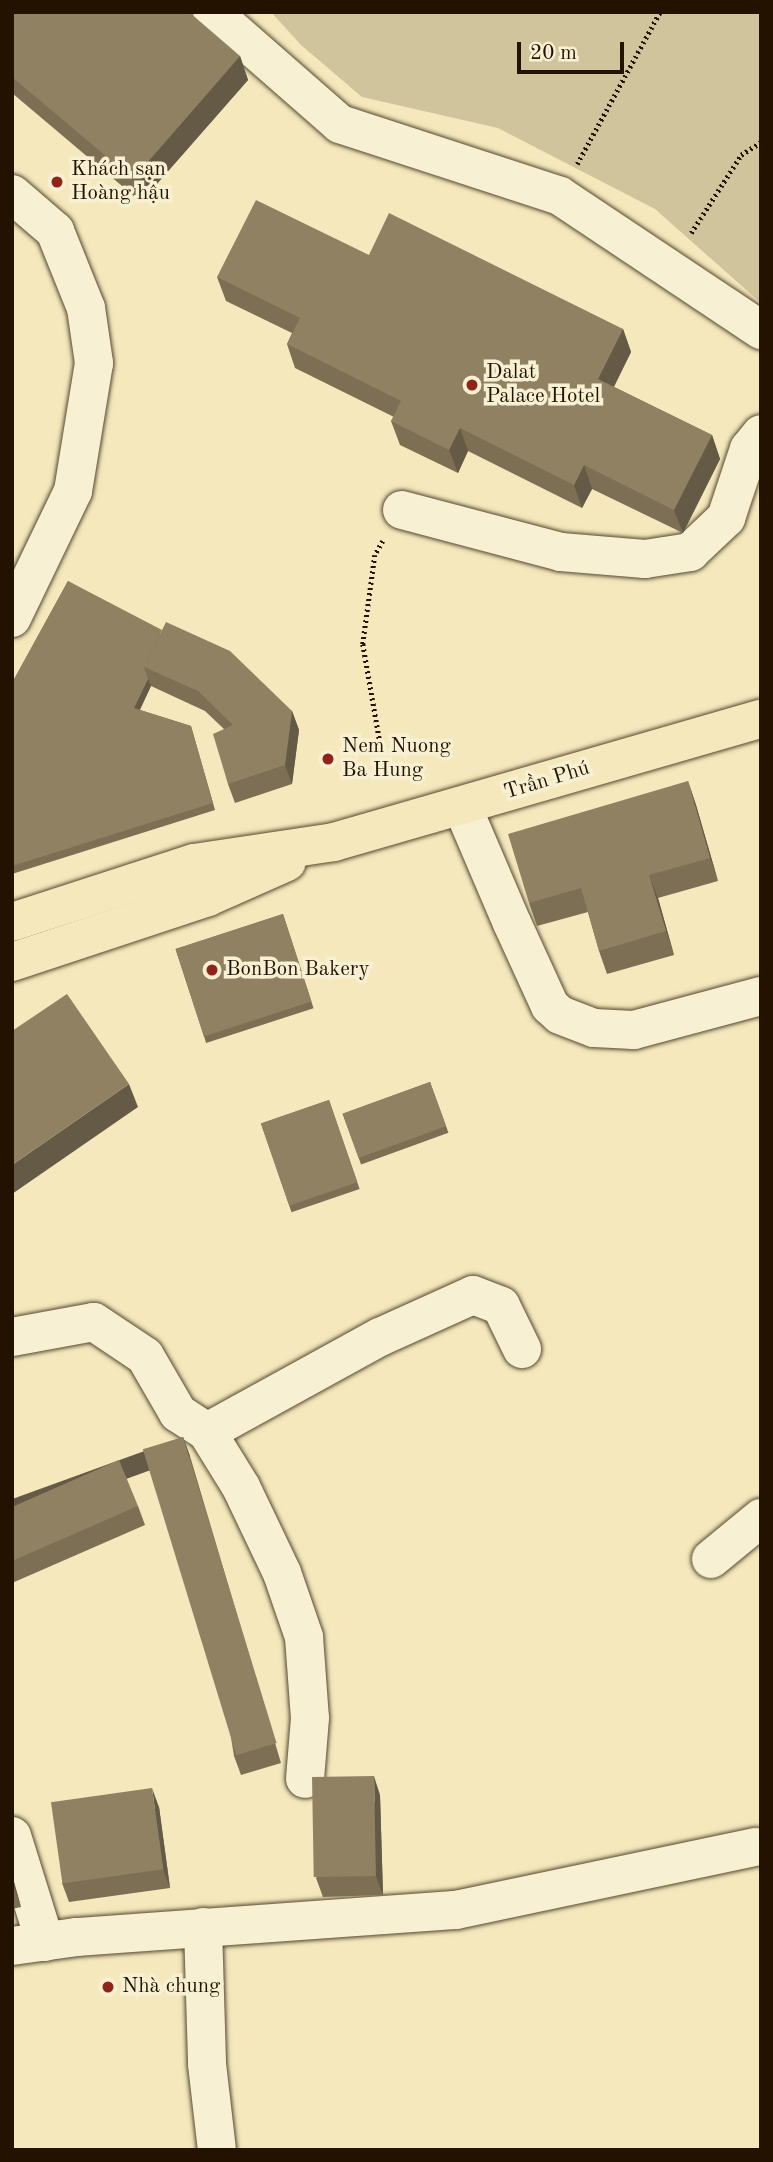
<!DOCTYPE html>
<meta charset="utf-8">
<style>
body{margin:0}
#map{position:relative;width:773px;height:2162px;overflow:hidden;background:#f4e8bc;font-family:"Old Standard TT",serif}
div>[style]{position:absolute}
.green>*{inset:0;background:#d0c49c}
.path>*{height:4.5px;margin-top:-2.25px;transform-origin:0;background:repeating-linear-gradient(90deg,#231200 0 2px,transparent 0 5.5px)}
.roads{filter:drop-shadow(0 0 2px #57482f) drop-shadow(0 0 2px #57482f)}
.minor>*{height:38px;margin:-19px;padding:0 19px;transform-origin:19px;border-radius:19px;background:#f8f0d3}
.major>*{height:38px;margin:-19px;padding:0 19px;transform-origin:19px;border-radius:19px;background:#f4e8bc}
.wall>*{inset:0;background:#7c6f54;transform-origin:0 0}
.shaded-wall>*{inset:0;background:#655a45;transform-origin:0 0}
.building>*{inset:0;background:#908162;transform-origin:0 0}
.dots>*{width:19px;height:19px;translate:-50% -50%;box-sizing:border-box;border:4px solid #f8f0d3;border-radius:50%}
span{translate:-50% -50%;white-space:nowrap;text-align:center;line-height:1.15;-webkit-text-stroke:7px #f8f0d3;paint-order:stroke}
.poi-label{font-size:21px;color:#231200}
.left{translate:0 -50%;text-align:left}
.street-label{font-size:21px;color:#231200}
.frame{position:absolute;inset:0;border:14px solid #231200;pointer-events:none}
.scale{position:absolute;left:517px;top:42px;width:107px;height:32px;box-sizing:border-box;border:4px solid #231200;border-top:0;padding-left:9px;font-size:21px;line-height:24px;white-space:nowrap;color:#231200;-webkit-text-stroke:5px #f8f0d3;paint-order:stroke}
</style>
<div id="map">
<div class="green">
<div style="clip-path:polygon(271px 12px,761px 12px,761px 303px,655px 209px,498px 128px,362px 97px,301px 45px)"></div>
</div>
<div class="path">
<div style="left:577px;top:164px;width:173px;rotate:-61.4deg"></div>
<div style="left:691px;top:233px;width:93px;rotate:-57.3deg"></div>
<div style="left:741px;top:155px;width:24px;rotate:-33deg"></div>
<div style="left:383px;top:541px;width:16px;rotate:120deg"></div>
<div style="left:375px;top:555px;width:90px;rotate:97.7deg"></div>
<div style="left:363px;top:644px;width:123px;rotate:80.2deg"></div>
</div>
<div class="roads">
<div class="minor">
<div style="left:212px;top:12px;width:170px;rotate:41.2deg"></div>
<div style="left:340px;top:124px;width:231px;rotate:18.1deg"></div>
<div style="left:560px;top:196px;width:242px;rotate:33.7deg"></div>
<div style="left:12px;top:194px;width:57px;rotate:40.7deg"></div>
<div style="left:55px;top:231px;width:83px;rotate:68.1deg"></div>
<div style="left:86px;top:308px;width:56px;rotate:81.7deg"></div>
<div style="left:94px;top:363px;width:130px;rotate:99.3deg"></div>
<div style="left:73px;top:491px;width:141px;rotate:115.7deg"></div>
<div style="left:402px;top:510px;width:164px;rotate:14.8deg"></div>
<div style="left:561px;top:552px;width:84px;rotate:4.8deg"></div>
<div style="left:645px;top:559px;width:46px;rotate:-8.8deg"></div>
<div style="left:690px;top:552px;width:50px;rotate:-43.4deg"></div>
<div style="left:726px;top:518px;width:73px;rotate:-71.6deg"></div>
<div style="left:749px;top:449px;width:19px;rotate:-51deg"></div>
<div style="left:462px;top:806px;width:127px;rotate:66.9deg"></div>
<div style="left:512px;top:923px;width:91px;rotate:65.4deg"></div>
<div style="left:550px;top:1006px;width:13px;rotate:42deg"></div>
<div style="left:560px;top:1015px;width:36px;rotate:21deg"></div>
<div style="left:594px;top:1028px;width:40px;rotate:2.9deg"></div>
<div style="left:634px;top:1030px;width:131px;rotate:-15deg"></div>
<div style="left:12px;top:1337px;width:83px;rotate:-10.4deg"></div>
<div style="left:94px;top:1322px;width:61px;rotate:33.7deg"></div>
<div style="left:145px;top:1356px;width:66px;rotate:59.9deg"></div>
<div style="left:178px;top:1413px;width:35px;rotate:33deg"></div>
<div style="left:207px;top:1432px;width:65px;rotate:58.3deg"></div>
<div style="left:241px;top:1487px;width:95px;rotate:64.5deg"></div>
<div style="left:282px;top:1573px;width:68px;rotate:71deg"></div>
<div style="left:304px;top:1637px;width:81px;rotate:85.8deg"></div>
<div style="left:310px;top:1718px;width:61px;rotate:94.7deg"></div>
<div style="left:207px;top:1432px;width:197px;rotate:-28.8deg"></div>
<div style="left:380px;top:1337px;width:102px;rotate:-24.3deg"></div>
<div style="left:473px;top:1295px;width:30px;rotate:21deg"></div>
<div style="left:501px;top:1306px;width:48px;rotate:64deg"></div>
<div style="left:711px;top:1559px;width:65px;rotate:-39.4deg"></div>
<div style="left:12px;top:1836px;width:111px;rotate:72.7deg"></div>
<div style="left:203px;top:1927px;width:137px;rotate:88.3deg"></div>
<div style="left:207px;top:2064px;width:87px;rotate:83.4deg"></div>
<div style="left:12px;top:1946px;width:66px;rotate:-7.9deg"></div>
<div style="left:77px;top:1937px;width:380px;rotate:-4.1deg"></div>
<div style="left:456px;top:1910px;width:306px;rotate:-11.9deg"></div>
</div>
<div class="major">
<div style="left:12px;top:922px;width:191px;rotate:-18deg"></div>
<div style="left:194px;top:863px;width:142px;rotate:-8.5deg"></div>
<div style="left:334px;top:842px;width:444px;rotate:-16.1deg"></div>
<div style="left:12px;top:962px;width:206px;rotate:-18.3deg"></div>
<div style="left:208px;top:897px;width:86px;rotate:-23.9deg"></div>
</div>
</div>
<div class="wall">
<div style="clip-path:polygon(12px 12px,240px 56px,248px 80px,141px 202px,12px 93px)"></div>
<div style="clip-path:polygon(369px 255px,623px 329px,631px 352px,614px 387px,712px 435px,720px 459px,683px 533px,592px 489px,582px 508px,468px 451px,458px 473px,400px 445px,391px 421px,394px 417px,295px 368px,287px 344px,292px 333px,226px 301px,217px 277px)"></div>
<div style="clip-path:polygon(68px 581px,292px 711px,299px 730px,292px 784px,235px 803px,228px 784px,224px 729px,205px 711px,151px 686px,140px 710px,191px 726px,215px 810px,12px 874px,12px 683px)"></div>
<div style="clip-path:polygon(688px 781px,696px 805px,718px 881px,658px 898px,674px 955px,607px 974px,599px 951px,588px 912px,537px 926px,529px 903px)"></div>
<div style="left:283px;top:914px;width:99px;height:113px;rotate:72deg"></div>
<div style="left:430px;top:1082px;width:54px;height:93px;rotate:70deg"></div>
<div style="left:329px;top:1100px;width:94px;height:72px;rotate:71deg"></div>
<div style="clip-path:polygon(183px 1437px,190px 1456px,281px 1763px,241px 1775px,234px 1756px)"></div>
<div style="clip-path:polygon(138px 1506px,145px 1525px,12px 1583px,12px 1507px)"></div>
<div style="clip-path:polygon(380px 1795px,383px 1895px,323px 1897px,316px 1878px)"></div>
<div style="clip-path:polygon(159px 1807px,170px 1888px,69px 1902px,62px 1883px)"></div>
<div style="clip-path:polygon(12px 1875px,21px 1907px,12px 1909px)"></div>
</div>
<div class="shaded-wall">
<div style="clip-path:polygon(240px 56px,248px 80px,141px 202px,133px 179px)"></div>
<div style="clip-path:polygon(623px 329px,631px 352px,606px 402px,598px 379px)"></div>
<div style="clip-path:polygon(460px 428px,468px 451px,458px 473px,449px 450px)"></div>
<div style="clip-path:polygon(712px 435px,720px 459px,683px 533px,674px 510px)"></div>
<div style="clip-path:polygon(584px 465px,592px 489px,582px 508px,574px 485px)"></div>
<div style="clip-path:polygon(148px 679px,151px 686px,137px 715px,134px 708px)"></div>
<div style="clip-path:polygon(292px 711px,299px 730px,292px 784px,285px 765px)"></div>
<div style="clip-path:polygon(688px 781px,696px 805px,718px 881px,710px 858px)"></div>
<div style="clip-path:polygon(649px 875px,658px 898px,674px 955px,666px 931px)"></div>
<div style="clip-path:polygon(129px 1084px,138px 1107px,12px 1194px,12px 1165px)"></div>
<div style="left:183px;top:1437px;width:20px;height:320px;rotate:70deg"></div>
<div style="clip-path:polygon(374px 1776px,380px 1795px,383px 1895px,376px 1876px)"></div>
<div style="clip-path:polygon(152px 1788px,159px 1807px,170px 1888px,163px 1869px)"></div>
<div style="clip-path:polygon(12px 1875px,21px 1907px,14px 1887px)"></div>
</div>
<div class="building">
<div style="clip-path:polygon(12px 12px,189px 12px,240px 56px,133px 179px,12px 77px)"></div>
<div style="clip-path:polygon(256px 200px,369px 255px,389px 213px,623px 329px,598px 379px,712px 435px,674px 510px,584px 465px,574px 485px,460px 428px,449px 450px,391px 421px,401px 401px,287px 344px,300px 318px,217px 277px)"></div>
<div style="clip-path:polygon(68px 581px,162px 630px,144px 667px,148px 679px,134px 708px,191px 726px,213px 803px,12px 866px,12px 683px)"></div>
<div style="clip-path:polygon(166px 622px,230px 651px,292px 711px,285px 765px,228px 784px,213px 734px,233px 725px,198px 691px,144px 667px)"></div>
<div style="clip-path:polygon(688px 781px,710px 858px,649px 875px,666px 931px,599px 951px,581px 888px,529px 903px,508px 834px)"></div>
<div style="left:283px;top:914px;width:92px;height:113px;rotate:72deg"></div>
<div style="clip-path:polygon(67px 994px,129px 1084px,12px 1165px,12px 1031px)"></div>
<div style="left:430px;top:1082px;width:47px;height:93px;rotate:70deg"></div>
<div style="left:329px;top:1100px;width:87px;height:72px;rotate:71deg"></div>
<div style="left:183px;top:1437px;width:320px;height:42px;rotate:73deg"></div>
<div style="clip-path:polygon(119px 1460px,138px 1506px,12px 1561px,12px 1507px)"></div>
<div style="left:374px;top:1776px;width:100px;height:62px;rotate:89deg"></div>
<div style="left:152px;top:1788px;width:82px;height:102px;rotate:82deg"></div>
</div>
<div class="dots">
<div style="left:57px;top:182px;background:#8f2418"></div>
<div style="left:472px;top:385px;background:#8f2418"></div>
<div style="left:328px;top:759px;background:#8f2418"></div>
<div style="left:212px;top:970px;background:#8f2418"></div>
<div style="left:108px;top:1987px;background:#8f2418"></div>
</div>
<div class="poi-label">
<span class="left" style="left:71px;top:182px">Khách sạn<br>Hoàng hậu</span>
<span class="left" style="left:486px;top:385px">Dalat<br>Palace Hotel</span>
<span class="left" style="left:342px;top:759px">Nem Nuong<br>Ba Hung</span>
<span class="left" style="left:226px;top:970px">BonBon Bakery</span>
<span class="left" style="left:122px;top:1987px">Nhà chung</span>
</div>
<div class="street-label">
<span style="left:547px;top:781px;rotate:-17deg">Trần Phú</span>
</div>
<div class="frame"></div>
<div class="scale">20 m</div>
</div>
